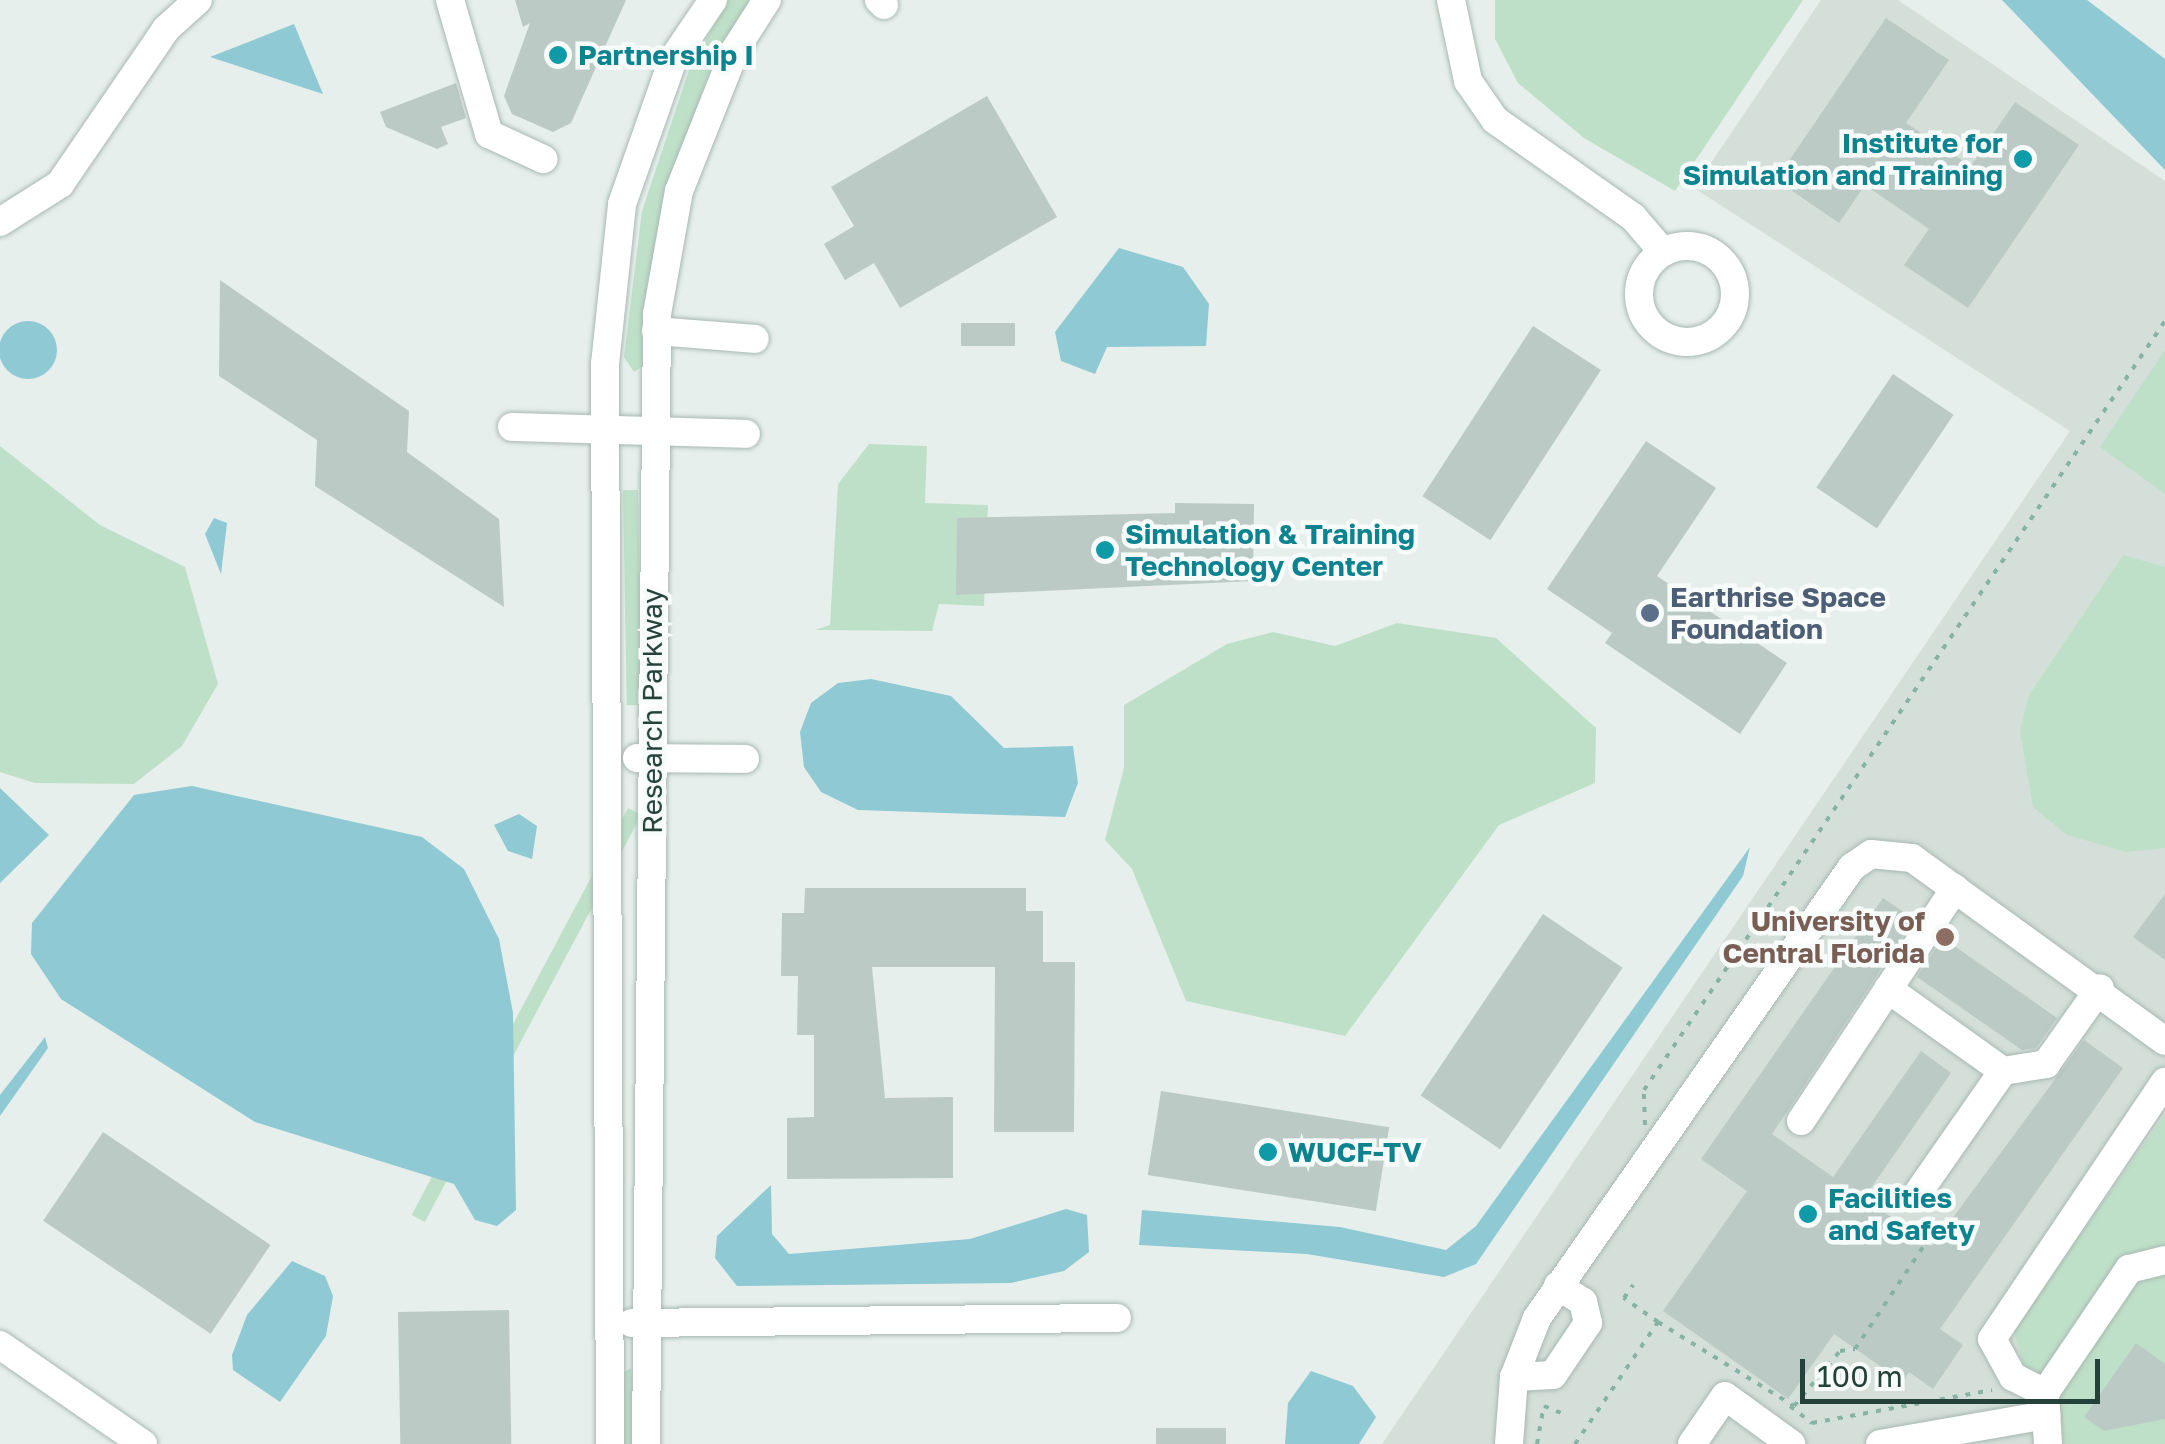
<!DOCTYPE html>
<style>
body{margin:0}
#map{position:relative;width:2165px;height:1444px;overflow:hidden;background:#e6efeb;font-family:"Golos Text",sans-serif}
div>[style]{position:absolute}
.built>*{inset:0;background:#d4dfda}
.green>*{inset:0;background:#bfe0c8;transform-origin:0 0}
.water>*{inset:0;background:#8ec9d4}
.round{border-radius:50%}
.building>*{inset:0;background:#bbcac4;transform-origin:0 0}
.path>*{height:4px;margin-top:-2px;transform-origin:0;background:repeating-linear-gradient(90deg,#86b3a5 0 5px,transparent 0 13px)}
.roads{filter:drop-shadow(0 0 2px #a8b8b2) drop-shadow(0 0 2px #a8b8b2)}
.minor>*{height:28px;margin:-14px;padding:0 14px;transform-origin:14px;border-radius:14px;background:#fff}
.minor>.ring{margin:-14px;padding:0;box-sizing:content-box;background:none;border:28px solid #fff;border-radius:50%}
.dots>*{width:28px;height:28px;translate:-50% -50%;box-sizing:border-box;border:5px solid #f7fbf9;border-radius:50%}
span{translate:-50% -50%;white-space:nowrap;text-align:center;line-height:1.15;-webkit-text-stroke:9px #f7fbf9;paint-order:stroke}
.culture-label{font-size:28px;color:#0d838f;font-weight:700}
.left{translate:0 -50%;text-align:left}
.right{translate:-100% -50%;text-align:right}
.service-label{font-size:28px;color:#4e5e75;font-weight:700}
.street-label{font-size:28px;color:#24423a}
.education-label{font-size:28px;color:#785e54;font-weight:700}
.scale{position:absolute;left:1800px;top:1359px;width:300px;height:45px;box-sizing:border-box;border:5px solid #24423a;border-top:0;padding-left:12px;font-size:30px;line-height:35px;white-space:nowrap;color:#24423a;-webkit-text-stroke:8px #f7fbf9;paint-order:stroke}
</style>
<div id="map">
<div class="built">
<div style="clip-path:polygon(1821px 0,1898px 0,2165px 181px,2165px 1444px,1382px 1444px,2070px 431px,1694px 188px)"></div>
</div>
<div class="green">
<div style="clip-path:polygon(728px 0,750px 0,707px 79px,666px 190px,643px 366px,634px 372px,624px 357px,642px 211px,689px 70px)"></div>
<div style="clip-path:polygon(1495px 0,1803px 0,1675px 191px,1584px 138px,1518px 83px,1495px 39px)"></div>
<div style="clip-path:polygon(2165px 350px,2165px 494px,2100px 447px)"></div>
<div style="clip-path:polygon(869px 444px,927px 446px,925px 503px,988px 505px,984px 606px,939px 604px,932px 631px,815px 630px,830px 625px,838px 484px)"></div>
<div style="clip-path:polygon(0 446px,100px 525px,185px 567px,218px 684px,182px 746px,134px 784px,35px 783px,0 772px)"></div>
<div style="left:638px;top:490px;width:215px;height:15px;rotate:89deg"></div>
<div style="clip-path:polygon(2123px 555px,2165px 567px,2165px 848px,2126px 852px,2067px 835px,2033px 807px,2020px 731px,2029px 695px)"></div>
<div style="clip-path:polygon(1397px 623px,1496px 638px,1596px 728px,1595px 783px,1499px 825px,1345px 1036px,1186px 1001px,1132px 869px,1105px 840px,1124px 768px,1124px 705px,1227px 644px,1273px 632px,1335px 646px)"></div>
<div style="left:628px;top:808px;width:15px;height:461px;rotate:28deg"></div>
<div style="clip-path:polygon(2165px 1115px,2165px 1444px,2064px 1444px,2059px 1400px,2025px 1369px,2013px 1329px)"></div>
<div style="clip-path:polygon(631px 1368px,637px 1444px,622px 1444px,621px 1374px)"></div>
</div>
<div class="water">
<div style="clip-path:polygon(2002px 0,2087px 0,2165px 59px,2165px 170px)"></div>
<div style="clip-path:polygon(294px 24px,323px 94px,210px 57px)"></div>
<div style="clip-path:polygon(1119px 248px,1183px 267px,1209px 304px,1206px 346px,1107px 347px,1095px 374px,1061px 361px,1055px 332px)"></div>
<div class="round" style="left:-1px;top:321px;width:58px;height:58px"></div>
<div style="clip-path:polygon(214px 518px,227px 523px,221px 574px,205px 534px)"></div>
<div style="clip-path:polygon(871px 679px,951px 696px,1004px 748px,1073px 746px,1078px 783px,1065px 817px,858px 810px,821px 792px,804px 767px,800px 732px,811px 703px,838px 683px)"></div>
<div style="clip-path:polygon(192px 786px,422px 837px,464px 869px,499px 939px,513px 1013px,516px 1210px,497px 1226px,475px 1220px,454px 1184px,255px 1122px,61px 999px,31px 954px,32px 923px,134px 795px)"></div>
<div style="clip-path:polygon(0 788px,49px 835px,0 883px)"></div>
<div style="clip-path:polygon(519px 814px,537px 826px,532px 859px,508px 851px,494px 825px)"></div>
<div style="clip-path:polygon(1750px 847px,1743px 876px,1476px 1264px,1444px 1277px,1307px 1254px,1139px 1245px,1142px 1210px,1340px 1227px,1446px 1250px,1476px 1226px)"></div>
<div style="clip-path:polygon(45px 1037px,48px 1048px,0 1116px,0 1095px)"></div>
<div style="clip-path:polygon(771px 1185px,772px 1234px,789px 1254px,970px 1239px,1066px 1209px,1087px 1215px,1089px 1252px,1064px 1271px,1011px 1283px,737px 1286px,715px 1258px,717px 1236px)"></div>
<div style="clip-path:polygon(292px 1261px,325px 1276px,333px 1296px,326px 1336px,280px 1402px,233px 1370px,232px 1355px,247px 1315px)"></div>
<div style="clip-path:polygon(1311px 1371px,1353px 1386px,1376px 1417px,1359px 1444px,1285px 1444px,1288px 1403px)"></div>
</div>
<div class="building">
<div style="clip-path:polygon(515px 0,626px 0,571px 123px,553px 132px,512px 114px,504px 96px,530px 23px,523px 27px)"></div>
<div style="clip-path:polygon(1886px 18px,1949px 60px,1906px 123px,1971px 166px,2015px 102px,2079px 145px,1968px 308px,1904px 265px,1929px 229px,1865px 185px,1839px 223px,1776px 180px)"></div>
<div style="clip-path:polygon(456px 83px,466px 118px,441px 127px,448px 144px,437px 149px,386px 127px,380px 112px)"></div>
<div style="clip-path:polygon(987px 96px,1057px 217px,900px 308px,874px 263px,845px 280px,824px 244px,854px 226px,831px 187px)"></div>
<div style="clip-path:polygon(220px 280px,409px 411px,407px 452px,499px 519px,504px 607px,315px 486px,317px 440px,219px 376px)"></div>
<div style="left:1015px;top:323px;width:23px;height:54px;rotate:90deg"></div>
<div style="left:1533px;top:326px;width:81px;height:203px;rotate:33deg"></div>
<div style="left:1893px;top:374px;width:73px;height:137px;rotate:34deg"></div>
<div style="clip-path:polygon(1646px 441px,1716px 488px,1657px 576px,1787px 663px,1740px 734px,1605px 643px,1612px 633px,1547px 589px)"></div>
<div style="clip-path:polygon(1175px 503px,1254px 504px,1253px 581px,956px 595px,957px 518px,1175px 513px)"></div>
<div style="clip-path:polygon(805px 888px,1026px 888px,1026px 911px,1043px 911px,1043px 962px,1075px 962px,1074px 1132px,994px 1132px,995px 967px,872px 967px,885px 1098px,953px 1097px,953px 1178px,787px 1179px,787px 1118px,814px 1117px,814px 1035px,797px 1035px,798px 976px,781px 976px,782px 913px,804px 913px)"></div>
<div style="clip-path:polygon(2165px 894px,2165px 960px,2133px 937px)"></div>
<div style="clip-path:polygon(1883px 898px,1914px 919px,1772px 1134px,1833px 1177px,1921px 1051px,1951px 1073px,1864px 1198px,1932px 1246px,2084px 1040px,2123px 1068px,1940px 1329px,1963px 1345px,1933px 1389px,1909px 1372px,1903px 1382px,1834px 1334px,1788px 1399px,1663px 1311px,1747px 1191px,1701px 1159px)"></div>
<div style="left:1543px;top:914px;width:96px;height:219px;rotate:34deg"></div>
<div style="clip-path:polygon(1943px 938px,2057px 1018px,2036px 1048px,2022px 1050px,1917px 977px)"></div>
<div style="left:1161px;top:1091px;width:231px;height:85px;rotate:9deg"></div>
<div style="left:103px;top:1132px;width:202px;height:107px;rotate:34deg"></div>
<div style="left:509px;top:1310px;width:134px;height:111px;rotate:89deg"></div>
<div style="clip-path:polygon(2136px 1343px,2165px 1364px,2165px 1419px,2104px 1431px,2084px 1417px)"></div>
<div style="left:1226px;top:1428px;width:16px;height:70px;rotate:90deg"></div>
</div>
<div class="path">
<div style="left:1645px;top:1125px;width:35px;rotate:-92deg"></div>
<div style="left:1644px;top:1090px;width:929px;rotate:-55.88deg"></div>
<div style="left:1658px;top:1322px;width:160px;rotate:31.7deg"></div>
<div style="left:1794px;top:1406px;width:72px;rotate:-50.1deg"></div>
<div style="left:1840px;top:1351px;width:15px;rotate:-8deg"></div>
<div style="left:1855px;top:1349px;width:130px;rotate:-56.3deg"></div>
<div style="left:1790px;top:1406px;width:28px;rotate:38deg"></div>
<div style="left:1812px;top:1423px;width:183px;rotate:-10.4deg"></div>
<div style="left:1537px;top:1444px;width:39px;rotate:-80deg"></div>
<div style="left:1544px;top:1406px;width:24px;rotate:22deg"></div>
<div style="left:1575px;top:1444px;width:148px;rotate:-55.8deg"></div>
<div style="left:1658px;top:1322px;width:42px;rotate:-144.8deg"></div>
<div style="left:1624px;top:1298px;width:16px;rotate:-55deg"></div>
</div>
<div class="roads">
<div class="minor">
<div style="left:450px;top:0;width:140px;rotate:73.8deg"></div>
<div style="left:489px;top:134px;width:60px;rotate:24.8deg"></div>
<div style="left:879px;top:0;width:7px;rotate:45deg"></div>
<div style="left:1451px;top:0;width:83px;rotate:78.1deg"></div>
<div style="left:1468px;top:81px;width:47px;rotate:55.3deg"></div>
<div style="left:1495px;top:120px;width:169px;rotate:35.1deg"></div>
<div style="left:1633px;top:217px;width:46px;rotate:49.4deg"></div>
<div style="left:0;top:222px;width:71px;rotate:-32.3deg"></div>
<div style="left:60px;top:184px;width:188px;rotate:-55.6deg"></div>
<div style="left:166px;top:29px;width:43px;rotate:-42.2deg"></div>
<div class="ring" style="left:1639px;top:246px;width:68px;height:68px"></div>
<div style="left:656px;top:331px;width:99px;rotate:4.6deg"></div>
<div style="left:512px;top:427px;width:234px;rotate:1.7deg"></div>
<div style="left:637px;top:758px;width:108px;rotate:0.5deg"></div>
<div style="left:1888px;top:989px;width:141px;rotate:35.5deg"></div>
<div style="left:2003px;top:1071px;width:149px;rotate:124.9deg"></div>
<div style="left:2003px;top:1071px;width:44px;rotate:-9.2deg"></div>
<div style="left:2046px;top:1064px;width:93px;rotate:-54.6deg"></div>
<div style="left:1801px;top:1121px;width:279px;rotate:-56.5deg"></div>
<div style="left:632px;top:1323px;width:485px;rotate:-0.6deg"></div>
<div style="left:0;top:1345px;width:174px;rotate:34.7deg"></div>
<div style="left:1514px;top:1377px;width:39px;rotate:-3deg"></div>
<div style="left:1553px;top:1375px;width:63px;rotate:-56.1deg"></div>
<div style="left:1588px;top:1323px;width:22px;rotate:-103deg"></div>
<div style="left:1583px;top:1302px;width:30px;rotate:-147deg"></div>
<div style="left:2045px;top:1393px;width:36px;rotate:-153deg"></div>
<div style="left:2013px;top:1377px;width:43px;rotate:-118.9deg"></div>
<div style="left:1992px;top:1339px;width:310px;rotate:-56.1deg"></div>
<div style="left:610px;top:1444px;width:1080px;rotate:-90.27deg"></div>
<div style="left:605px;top:364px;width:161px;rotate:-83.9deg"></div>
<div style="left:622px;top:204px;width:154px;rotate:-70.6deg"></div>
<div style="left:673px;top:59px;width:71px;rotate:-55.9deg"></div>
<div style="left:646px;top:1444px;width:1130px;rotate:-89.44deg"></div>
<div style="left:657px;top:314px;width:125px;rotate:-79.9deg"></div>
<div style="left:679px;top:191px;width:152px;rotate:-68.3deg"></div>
<div style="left:735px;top:50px;width:59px;rotate:-57.4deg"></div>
<div style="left:1509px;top:1444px;width:67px;rotate:-85.7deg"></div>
<div style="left:1514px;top:1377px;width:63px;rotate:-68.7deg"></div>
<div style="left:1537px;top:1318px;width:550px;rotate:-55.07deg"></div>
<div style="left:1852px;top:867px;width:23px;rotate:-34deg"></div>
<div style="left:1871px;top:854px;width:41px;rotate:5.6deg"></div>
<div style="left:1912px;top:858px;width:312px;rotate:35.9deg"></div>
<div style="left:1692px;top:1444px;width:58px;rotate:-55.5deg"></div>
<div style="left:1725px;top:1396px;width:82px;rotate:36deg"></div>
<div style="left:1880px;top:1444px;width:169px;rotate:-9.9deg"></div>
<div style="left:2048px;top:1444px;width:51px;rotate:-93.4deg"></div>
<div style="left:2045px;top:1393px;width:150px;rotate:-55.9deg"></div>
<div style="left:2129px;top:1269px;width:37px;rotate:-14deg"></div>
</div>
</div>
<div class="dots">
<div style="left:558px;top:55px;background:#0f9aa8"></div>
<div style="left:2023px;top:159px;background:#0f9aa8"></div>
<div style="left:1105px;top:550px;background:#0f9aa8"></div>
<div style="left:1650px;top:613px;background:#5c6f8a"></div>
<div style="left:1945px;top:937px;background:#8d6e63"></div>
<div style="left:1268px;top:1152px;background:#0f9aa8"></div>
<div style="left:1808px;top:1214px;background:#0f9aa8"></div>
</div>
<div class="culture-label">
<span class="left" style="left:578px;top:55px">Partnership I</span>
<span class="right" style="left:2003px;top:159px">Institute for<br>Simulation and Training</span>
<span class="left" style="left:1125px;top:550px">Simulation &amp; Training<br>Technology Center</span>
<span class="left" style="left:1288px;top:1152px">WUCF-TV</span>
<span class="left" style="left:1828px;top:1214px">Facilities<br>and Safety</span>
</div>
<div class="service-label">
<span class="left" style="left:1670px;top:613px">Earthrise Space<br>Foundation</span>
</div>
<div class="street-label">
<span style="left:652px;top:711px;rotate:-90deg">Research Parkway</span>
</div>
<div class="education-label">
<span class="right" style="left:1925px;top:937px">University of<br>Central Florida</span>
</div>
<div class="scale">100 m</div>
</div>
